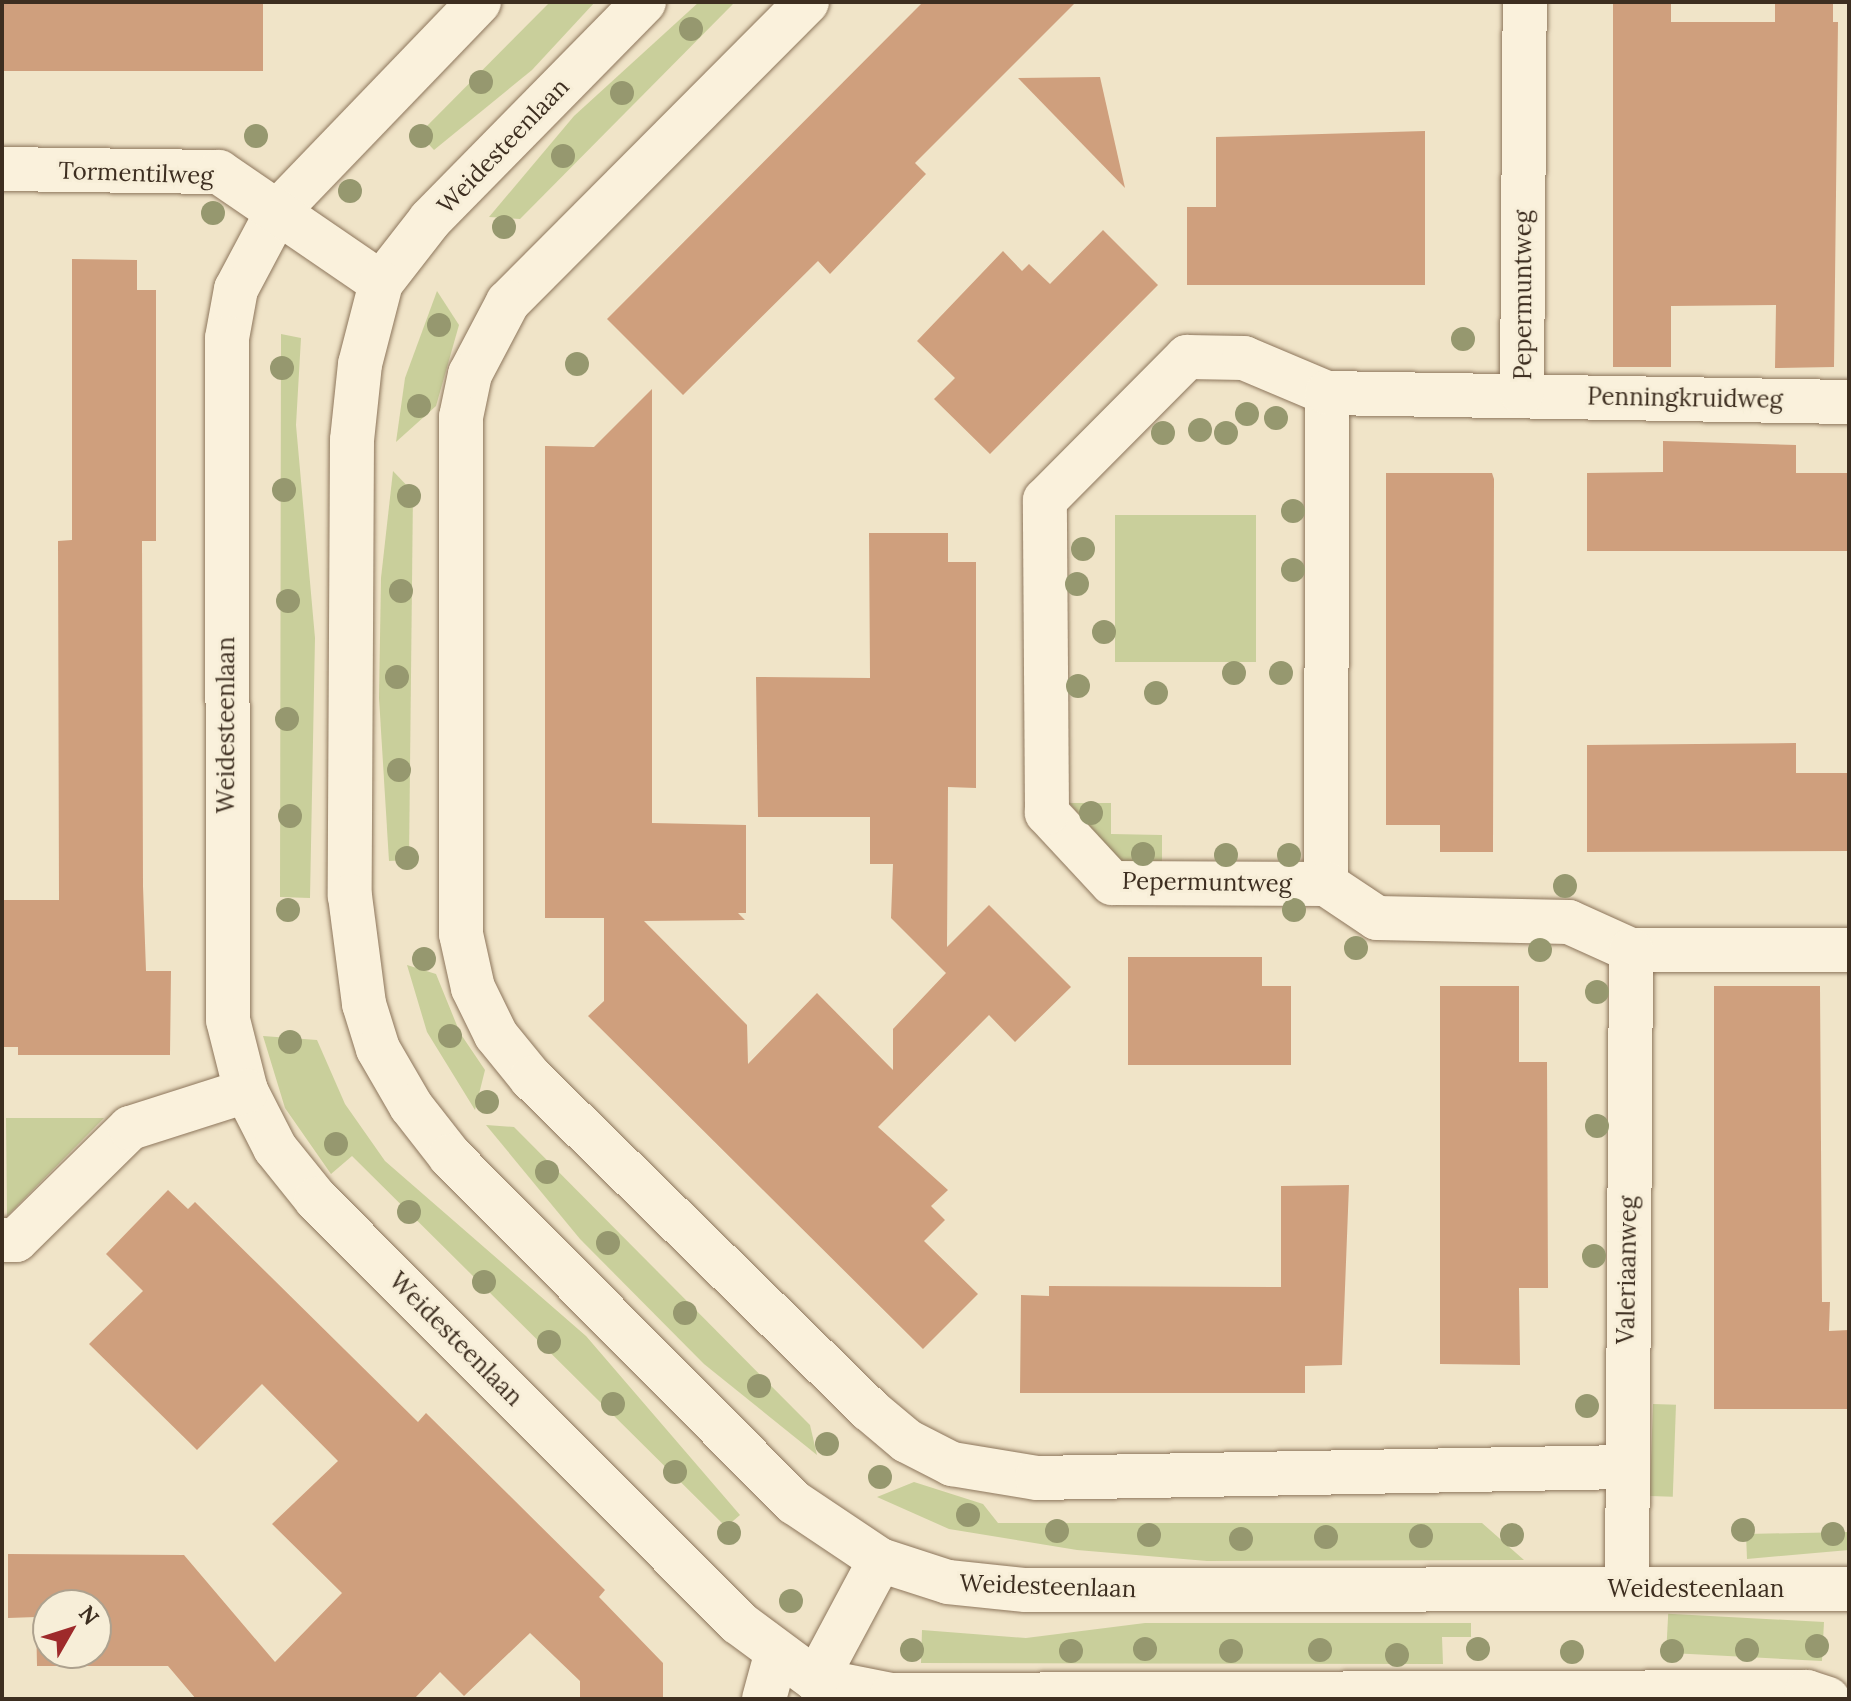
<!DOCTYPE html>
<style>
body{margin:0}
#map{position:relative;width:1851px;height:1701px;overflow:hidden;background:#f0e4c8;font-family:Lora,serif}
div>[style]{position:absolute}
.green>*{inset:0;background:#c9cf9b;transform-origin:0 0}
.building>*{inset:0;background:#cf9f7d;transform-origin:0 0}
.roads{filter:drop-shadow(0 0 2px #8d765c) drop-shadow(0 0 2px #8d765c)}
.minor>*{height:44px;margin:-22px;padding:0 22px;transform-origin:22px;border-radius:22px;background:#faf1dc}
.tertiary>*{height:44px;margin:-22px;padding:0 22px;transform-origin:22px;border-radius:22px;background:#faf1dc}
.trees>*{width:24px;height:24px;margin:-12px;border-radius:50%;background:#96986f}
span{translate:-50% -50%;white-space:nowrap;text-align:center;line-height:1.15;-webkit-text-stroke:6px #f7eed8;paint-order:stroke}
.street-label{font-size:24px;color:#3d2e20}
.frame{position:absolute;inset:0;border:4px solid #3d2e20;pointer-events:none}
.north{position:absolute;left:32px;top:1589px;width:80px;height:80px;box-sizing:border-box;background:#f7eed8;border:2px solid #ada18e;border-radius:50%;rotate:51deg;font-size:22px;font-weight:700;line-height:32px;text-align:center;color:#3d2e20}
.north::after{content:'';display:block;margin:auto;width:28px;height:36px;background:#9e2a2b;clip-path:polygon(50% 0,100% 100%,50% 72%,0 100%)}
</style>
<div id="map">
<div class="green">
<div style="clip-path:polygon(550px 2px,595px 2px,532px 70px,434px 150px,419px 134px)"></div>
<div style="clip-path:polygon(699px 2px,735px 2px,520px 219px,489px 217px,574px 116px)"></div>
<div style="clip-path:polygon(437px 291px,459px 325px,436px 406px,396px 442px,405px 378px)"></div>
<div style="clip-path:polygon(281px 334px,301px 338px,296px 425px,315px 638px,310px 898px,280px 897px)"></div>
<div style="clip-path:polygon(393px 471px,413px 492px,409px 860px,389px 861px,379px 698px,381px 578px)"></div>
<div style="left:1115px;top:515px;width:141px;height:147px"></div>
<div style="clip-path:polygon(1069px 803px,1111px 803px,1111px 834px,1162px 835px,1162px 862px,1121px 861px)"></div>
<div style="clip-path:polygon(407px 965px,436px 974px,460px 1033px,485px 1070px,475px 1110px,427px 1032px)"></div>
<div style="clip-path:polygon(263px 1036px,317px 1040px,345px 1104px,385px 1161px,586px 1336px,740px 1515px,726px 1527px,352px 1156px,331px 1174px,285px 1108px)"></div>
<div style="clip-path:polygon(6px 1118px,104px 1118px,7px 1216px)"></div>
<div style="clip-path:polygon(486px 1125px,514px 1127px,810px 1425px,817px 1455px,704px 1364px,580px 1239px)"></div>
<div style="left:1653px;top:1404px;width:23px;height:92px;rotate:2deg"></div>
<div style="clip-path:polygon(914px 1482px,983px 1504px,998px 1523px,1482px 1523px,1524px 1560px,1207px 1561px,1077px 1550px,949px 1529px,877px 1497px)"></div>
<div style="clip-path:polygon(1849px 1532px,1849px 1550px,1747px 1559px,1746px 1534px)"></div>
<div style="left:1824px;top:1622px;width:39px;height:156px;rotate:93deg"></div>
<div style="clip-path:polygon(1145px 1623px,1471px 1623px,1471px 1637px,1442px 1637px,1443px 1664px,921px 1663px,922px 1630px,1026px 1638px)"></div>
</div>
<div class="building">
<div style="left:2px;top:2px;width:261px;height:69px"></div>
<div style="clip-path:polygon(923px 2px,1076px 2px,915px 163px,926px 174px,830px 274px,818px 261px,683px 395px,607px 319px)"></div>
<div style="clip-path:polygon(1613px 2px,1671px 2px,1671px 22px,1775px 22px,1775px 2px,1833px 2px,1833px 22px,1838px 22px,1834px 367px,1775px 368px,1776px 305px,1671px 306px,1671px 367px,1613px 367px)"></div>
<div style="clip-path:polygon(1100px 77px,1125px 188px,1018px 78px)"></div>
<div style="clip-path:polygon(1425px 131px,1425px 285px,1187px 285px,1187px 207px,1216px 207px,1216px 137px)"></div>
<div style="clip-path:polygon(1103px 230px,1158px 285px,990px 454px,934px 399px,955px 378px,917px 341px,1003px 251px,1022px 271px,1029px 264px,1050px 284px)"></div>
<div style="clip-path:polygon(72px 259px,137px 260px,137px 290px,156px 290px,156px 541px,142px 541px,143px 886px,146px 971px,171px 971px,170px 1055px,18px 1055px,18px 1047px,2px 1047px,2px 900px,59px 900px,58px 541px,72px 540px)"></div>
<div style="clip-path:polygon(652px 389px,652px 823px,746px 825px,746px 913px,738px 913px,745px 920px,644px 921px,747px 1025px,748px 1064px,817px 993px,893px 1070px,893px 1029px,946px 973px,891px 918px,893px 864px,870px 864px,870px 817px,758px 817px,756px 677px,870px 678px,869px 533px,948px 533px,948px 562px,976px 562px,976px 788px,948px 787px,947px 947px,989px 905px,1071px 987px,1015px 1042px,989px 1015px,878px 1127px,948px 1190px,931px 1206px,945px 1220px,924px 1241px,978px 1294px,923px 1349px,588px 1016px,604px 1001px,604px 918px,545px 918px,545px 446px,594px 447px)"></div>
<div style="clip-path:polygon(1663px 441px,1796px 445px,1796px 473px,1849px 473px,1849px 551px,1587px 551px,1587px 473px,1663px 472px)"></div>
<div style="clip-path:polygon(1386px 473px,1492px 473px,1494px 479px,1493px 852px,1440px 852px,1440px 825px,1386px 825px)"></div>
<div style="clip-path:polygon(1796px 743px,1796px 773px,1849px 773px,1849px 851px,1587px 852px,1587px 745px)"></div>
<div style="clip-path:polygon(1128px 957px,1262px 957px,1262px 986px,1291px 986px,1291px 1065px,1128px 1065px)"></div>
<div style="clip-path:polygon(1440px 986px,1519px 986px,1519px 1062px,1547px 1062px,1548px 1288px,1519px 1288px,1520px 1365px,1440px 1364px)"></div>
<div style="clip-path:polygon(1714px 986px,1820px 986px,1822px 1302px,1830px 1302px,1829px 1331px,1849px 1330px,1849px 1409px,1714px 1409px)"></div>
<div style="clip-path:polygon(1349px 1185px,1342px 1365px,1305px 1366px,1305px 1393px,1020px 1393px,1021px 1295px,1049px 1296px,1049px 1286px,1281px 1287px,1281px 1186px)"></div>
<div style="clip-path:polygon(evenodd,168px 1190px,188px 1209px,195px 1202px,418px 1422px,426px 1413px,605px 1590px,599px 1597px,663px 1663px,663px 1699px,580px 1699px,580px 1681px,530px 1633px,464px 1696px,440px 1672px,414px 1699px,196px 1699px,168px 1666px,37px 1666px,36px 1617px,8px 1618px,8px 1554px,184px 1555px,275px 1662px,342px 1593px,272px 1524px,338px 1461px,262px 1384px,197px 1450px,89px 1344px,143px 1291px,106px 1254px,168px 1190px,48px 1605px,96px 1605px,96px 1653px,48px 1653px,48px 1605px)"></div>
</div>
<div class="roads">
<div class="minor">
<div style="left:479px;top:2px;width:291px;rotate:133.9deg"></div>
<div style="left:277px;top:212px;width:87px;rotate:118deg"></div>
<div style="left:236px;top:289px;width:50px;rotate:100.4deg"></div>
<div style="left:227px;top:338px;width:682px;rotate:89.92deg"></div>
<div style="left:228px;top:1020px;width:73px;rotate:75.8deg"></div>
<div style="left:246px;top:1091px;width:64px;rotate:63deg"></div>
<div style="left:275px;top:1148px;width:65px;rotate:51.2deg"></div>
<div style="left:316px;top:1199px;width:599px;rotate:45.07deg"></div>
<div style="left:739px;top:1623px;width:96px;rotate:36.5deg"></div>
<div style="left:816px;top:1680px;width:77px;rotate:11.2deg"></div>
<div style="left:892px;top:1695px;width:915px;rotate:-0.19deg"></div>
<div style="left:1807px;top:1692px;width:22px;rotate:18deg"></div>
<div style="left:807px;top:2px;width:424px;rotate:134.9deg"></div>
<div style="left:508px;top:302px;width:81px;rotate:117.8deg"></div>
<div style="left:470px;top:374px;width:44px;rotate:101.8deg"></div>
<div style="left:461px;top:417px;width:517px;rotate:90deg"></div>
<div style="left:461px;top:934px;width:55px;rotate:77.5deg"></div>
<div style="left:473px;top:988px;width:52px;rotate:63.9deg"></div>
<div style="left:496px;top:1035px;width:55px;rotate:50.9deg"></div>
<div style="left:531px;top:1078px;width:474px;rotate:44.4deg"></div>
<div style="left:870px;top:1410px;width:48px;rotate:40deg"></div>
<div style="left:907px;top:1441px;width:51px;rotate:27.1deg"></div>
<div style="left:952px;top:1464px;width:86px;rotate:9.4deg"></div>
<div style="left:1037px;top:1478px;width:588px;rotate:-1.07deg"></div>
<div style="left:2px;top:169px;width:217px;rotate:0.8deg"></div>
<div style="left:219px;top:172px;width:196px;rotate:34.4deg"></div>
<div style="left:1327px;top:393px;width:491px;rotate:90.1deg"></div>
<div style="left:1326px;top:884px;width:214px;rotate:-179.7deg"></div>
<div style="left:1112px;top:883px;width:96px;rotate:-132.9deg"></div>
<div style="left:1047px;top:813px;width:313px;rotate:-90.4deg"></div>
<div style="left:1045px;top:500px;width:202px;rotate:-45.2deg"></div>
<div style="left:1187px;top:357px;width:57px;rotate:1deg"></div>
<div style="left:1244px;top:358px;width:90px;rotate:22.9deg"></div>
<div style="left:1327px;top:393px;width:522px;rotate:0.99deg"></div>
<div style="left:1522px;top:393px;width:391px;rotate:-89.6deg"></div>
<div style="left:1326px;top:884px;width:61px;rotate:33.7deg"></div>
<div style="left:1377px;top:918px;width:192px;rotate:1.2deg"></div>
<div style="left:1569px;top:922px;width:68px;rotate:24.3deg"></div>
<div style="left:1631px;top:950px;width:218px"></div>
<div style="left:2px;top:1240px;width:14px"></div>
<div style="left:16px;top:1240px;width:160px;rotate:-44.5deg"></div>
<div style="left:130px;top:1128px;width:122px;rotate:-17.7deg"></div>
<div style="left:1627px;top:1589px;width:639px;rotate:-89.64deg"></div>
<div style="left:816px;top:1680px;width:136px;rotate:-61.9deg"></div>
<div style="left:764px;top:1699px;width:46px;rotate:-74.7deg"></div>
</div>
<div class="tertiary">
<div style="left:644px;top:2px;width:305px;rotate:134.5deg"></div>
<div style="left:430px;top:220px;width:80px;rotate:127.9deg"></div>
<div style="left:381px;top:283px;width:84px;rotate:104.5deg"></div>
<div style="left:360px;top:364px;width:76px;rotate:96deg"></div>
<div style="left:352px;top:440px;width:456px;rotate:90.3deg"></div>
<div style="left:350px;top:896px;width:109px;rotate:82.6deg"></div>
<div style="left:364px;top:1004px;width:47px;rotate:72.7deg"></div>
<div style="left:378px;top:1049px;width:66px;rotate:59.9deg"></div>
<div style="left:411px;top:1106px;width:63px;rotate:52deg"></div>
<div style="left:450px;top:1156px;width:489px;rotate:45.2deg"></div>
<div style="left:795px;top:1503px;width:102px;rotate:33.8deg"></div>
<div style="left:880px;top:1560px;width:71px;rotate:17.9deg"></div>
<div style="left:948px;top:1582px;width:78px;rotate:5.9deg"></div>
<div style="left:1026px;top:1590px;width:823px;rotate:-0.07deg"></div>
</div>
</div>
<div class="trees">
<div style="left:691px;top:29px"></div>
<div style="left:481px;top:82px"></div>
<div style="left:622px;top:93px"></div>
<div style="left:256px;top:136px"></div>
<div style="left:421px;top:136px"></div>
<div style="left:563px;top:156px"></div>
<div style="left:350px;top:191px"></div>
<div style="left:213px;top:213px"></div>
<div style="left:504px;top:227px"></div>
<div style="left:439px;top:325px"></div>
<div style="left:1463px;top:339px"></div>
<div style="left:577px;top:364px"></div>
<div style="left:282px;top:368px"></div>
<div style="left:419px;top:406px"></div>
<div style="left:1247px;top:414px"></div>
<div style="left:1276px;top:418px"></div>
<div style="left:1200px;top:430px"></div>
<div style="left:1163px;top:433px"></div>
<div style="left:1226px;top:433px"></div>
<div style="left:284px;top:490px"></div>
<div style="left:409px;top:496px"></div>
<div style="left:1293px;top:511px"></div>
<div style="left:1083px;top:549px"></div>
<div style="left:1293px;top:570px"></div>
<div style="left:1077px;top:584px"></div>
<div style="left:401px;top:591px"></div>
<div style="left:288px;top:601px"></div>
<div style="left:1104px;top:632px"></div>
<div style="left:1234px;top:673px"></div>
<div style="left:1281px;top:673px"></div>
<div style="left:397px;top:677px"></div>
<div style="left:1078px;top:686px"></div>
<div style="left:1156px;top:693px"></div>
<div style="left:287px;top:719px"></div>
<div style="left:399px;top:770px"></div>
<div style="left:1091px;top:813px"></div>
<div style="left:290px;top:816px"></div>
<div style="left:1143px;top:854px"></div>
<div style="left:1226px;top:855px"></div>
<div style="left:1289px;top:855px"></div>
<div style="left:407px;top:858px"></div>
<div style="left:1565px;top:886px"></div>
<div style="left:288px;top:910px"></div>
<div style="left:1294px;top:910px"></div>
<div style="left:1356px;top:948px"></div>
<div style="left:1540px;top:950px"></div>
<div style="left:424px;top:959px"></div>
<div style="left:1597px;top:992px"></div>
<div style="left:450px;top:1036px"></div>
<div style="left:290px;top:1042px"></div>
<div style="left:487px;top:1102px"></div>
<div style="left:1597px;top:1126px"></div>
<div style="left:336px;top:1144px"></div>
<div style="left:547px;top:1172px"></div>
<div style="left:409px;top:1212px"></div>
<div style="left:608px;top:1243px"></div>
<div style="left:1594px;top:1256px"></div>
<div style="left:484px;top:1282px"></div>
<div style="left:685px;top:1313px"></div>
<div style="left:549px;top:1342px"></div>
<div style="left:759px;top:1386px"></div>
<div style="left:613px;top:1404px"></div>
<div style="left:1587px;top:1406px"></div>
<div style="left:827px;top:1444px"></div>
<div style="left:675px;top:1472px"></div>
<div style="left:880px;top:1477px"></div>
<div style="left:968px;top:1515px"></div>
<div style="left:1743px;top:1530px"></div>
<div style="left:1057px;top:1531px"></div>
<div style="left:729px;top:1533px"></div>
<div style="left:1833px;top:1534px"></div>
<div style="left:1149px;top:1535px"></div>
<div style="left:1512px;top:1535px"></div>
<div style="left:1421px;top:1536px"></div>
<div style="left:1326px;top:1537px"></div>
<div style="left:1241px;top:1539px"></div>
<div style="left:791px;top:1601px"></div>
<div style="left:1817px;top:1646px"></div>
<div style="left:1145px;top:1649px"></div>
<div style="left:1478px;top:1649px"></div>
<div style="left:912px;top:1650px"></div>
<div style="left:1320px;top:1650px"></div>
<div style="left:1747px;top:1650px"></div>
<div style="left:1071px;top:1651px"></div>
<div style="left:1231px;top:1651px"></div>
<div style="left:1672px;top:1651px"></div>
<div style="left:1572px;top:1652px"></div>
<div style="left:1397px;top:1655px"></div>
</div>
<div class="street-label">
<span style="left:503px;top:146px;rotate:-46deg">Weidesteenlaan</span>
<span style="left:136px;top:173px;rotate:2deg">Tormentilweg</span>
<span style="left:1523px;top:295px;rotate:-90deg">Pepermuntweg</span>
<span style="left:1685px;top:398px;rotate:1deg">Penningkruidweg</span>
<span style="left:226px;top:725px;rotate:-90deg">Weidesteenlaan</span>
<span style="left:1207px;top:882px;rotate:1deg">Pepermuntweg</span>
<span style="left:1627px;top:1270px;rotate:-89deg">Valeriaanweg</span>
<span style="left:456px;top:1339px;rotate:45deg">Weidesteenlaan</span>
<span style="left:1048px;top:1586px;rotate:2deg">Weidesteenlaan</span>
<span style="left:1696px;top:1589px">Weidesteenlaan</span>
</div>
<div class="frame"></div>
<div class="north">N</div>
</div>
